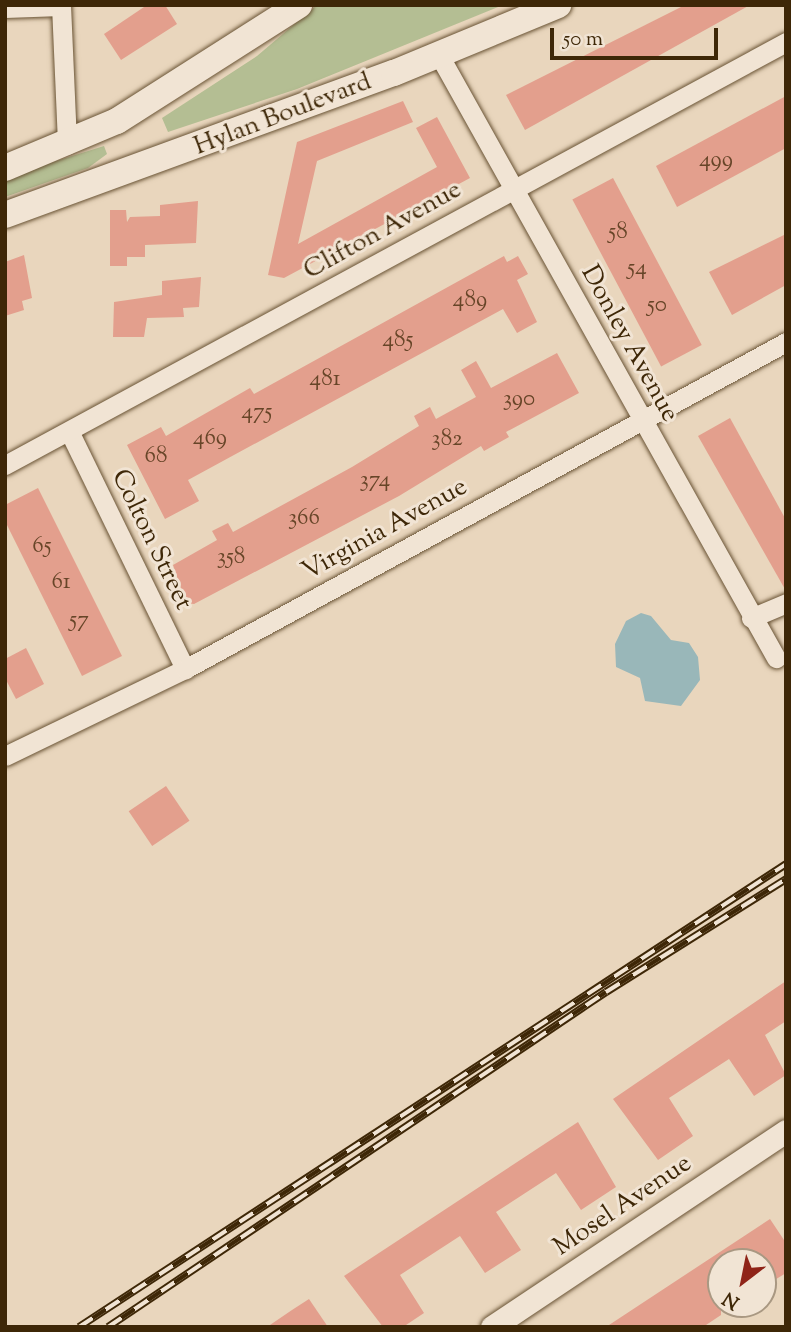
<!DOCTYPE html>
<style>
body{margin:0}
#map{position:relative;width:791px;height:1332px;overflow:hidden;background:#e9d6bd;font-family:"Sorts Mill Goudy",serif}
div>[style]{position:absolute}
.green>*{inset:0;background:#b4be93}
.water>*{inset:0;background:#99b7b9}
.building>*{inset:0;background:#e39f8d;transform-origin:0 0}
.roads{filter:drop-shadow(0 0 2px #695334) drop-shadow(0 0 2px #695334)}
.minor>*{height:19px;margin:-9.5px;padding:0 9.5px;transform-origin:9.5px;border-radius:9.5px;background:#f1e4d4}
.tertiary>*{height:23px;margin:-11.5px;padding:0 11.5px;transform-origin:11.5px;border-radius:11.5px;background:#f1e4d4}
.secondary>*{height:26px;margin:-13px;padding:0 13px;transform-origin:13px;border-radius:13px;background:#f1e4d4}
.rail>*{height:8px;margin-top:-4px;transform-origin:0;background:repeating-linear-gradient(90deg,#f1e4d4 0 16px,#3e2707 0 32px);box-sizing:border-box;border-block:2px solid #3e2707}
span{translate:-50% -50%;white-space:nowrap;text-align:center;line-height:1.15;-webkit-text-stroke:6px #f1e4d4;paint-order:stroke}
.number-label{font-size:23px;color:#674528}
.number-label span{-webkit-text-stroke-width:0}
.street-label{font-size:26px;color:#3e2707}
.frame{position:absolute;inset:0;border:7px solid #3e2707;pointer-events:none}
.north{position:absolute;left:707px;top:1248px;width:70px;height:70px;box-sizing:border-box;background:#f1e4d4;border:2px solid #a99882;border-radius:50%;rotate:212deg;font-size:19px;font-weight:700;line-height:28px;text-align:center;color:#3e2707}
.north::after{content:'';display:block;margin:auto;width:24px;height:32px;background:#8f2418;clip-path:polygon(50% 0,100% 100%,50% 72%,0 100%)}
.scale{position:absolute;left:550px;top:28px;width:168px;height:32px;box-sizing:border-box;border:4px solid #3e2707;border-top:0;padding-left:9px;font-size:21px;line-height:24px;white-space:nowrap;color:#3e2707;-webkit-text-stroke:5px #f1e4d4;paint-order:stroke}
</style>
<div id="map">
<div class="green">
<div style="clip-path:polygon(317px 5px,503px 5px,297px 89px,168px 132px,162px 118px,257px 56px)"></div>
<div style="clip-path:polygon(104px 146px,107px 154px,88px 168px,5px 197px,5px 177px)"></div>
</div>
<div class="water">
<div style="clip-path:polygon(641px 613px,651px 616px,671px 640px,689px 643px,698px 657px,700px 680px,681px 706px,645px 701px,640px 678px,616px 667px,615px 644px,626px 621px)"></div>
</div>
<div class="building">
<div style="clip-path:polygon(147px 5px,165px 5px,177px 24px,121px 60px,104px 34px)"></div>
<div style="clip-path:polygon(685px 5px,750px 5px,525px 130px,506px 95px)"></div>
<div style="clip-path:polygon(786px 96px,786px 148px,677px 207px,656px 166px)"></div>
<div style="clip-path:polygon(403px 101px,413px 122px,317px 161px,298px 244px,437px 167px,416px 128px,437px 117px,470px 178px,284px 278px,268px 275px,297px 142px)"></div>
<div style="left:613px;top:178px;width:189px;height:46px;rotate:62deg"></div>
<div style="clip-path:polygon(198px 201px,196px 243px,145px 245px,145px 257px,127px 257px,127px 266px,110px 266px,110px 210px,126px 210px,127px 222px,130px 217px,160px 216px,160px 205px)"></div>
<div style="clip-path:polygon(786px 234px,786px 285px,732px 315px,709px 272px)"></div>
<div style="clip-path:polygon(24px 255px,32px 298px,22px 301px,24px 310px,5px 316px,5px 262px)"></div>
<div style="clip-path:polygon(504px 256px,507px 262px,518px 256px,528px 274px,517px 280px,537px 322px,517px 333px,503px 309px,188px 480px,199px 501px,165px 519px,127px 445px,161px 427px,166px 436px,250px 388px,254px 394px)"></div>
<div style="clip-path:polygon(201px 277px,199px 307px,183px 308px,184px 317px,147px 318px,144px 337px,113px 337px,114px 302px,162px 295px,162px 281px)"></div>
<div style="clip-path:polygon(557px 353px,579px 393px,506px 432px,509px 437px,484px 451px,481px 446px,399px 496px,194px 604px,186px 603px,173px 565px,217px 540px,212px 531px,228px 523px,233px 532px,352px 467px,419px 426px,414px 416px,430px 407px,436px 419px,476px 397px,461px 370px,476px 361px,491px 388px)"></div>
<div style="clip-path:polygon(730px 418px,786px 520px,786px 591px,698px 436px)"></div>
<div style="clip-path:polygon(38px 488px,122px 656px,82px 676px,5px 521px,5px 505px)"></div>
<div style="clip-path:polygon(26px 648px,44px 684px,16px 699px,5px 678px,5px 659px)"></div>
<div style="left:166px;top:786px;width:42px;height:45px;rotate:56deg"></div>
<div style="clip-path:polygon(786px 981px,786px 1021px,765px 1035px,786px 1075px,754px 1096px,729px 1059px,669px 1098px,693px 1136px,658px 1160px,613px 1099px)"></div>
<div style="clip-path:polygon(578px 1122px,616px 1187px,581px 1210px,556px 1173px,496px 1212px,521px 1250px,485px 1273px,460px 1236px,400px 1275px,424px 1313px,403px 1327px,383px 1327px,344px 1276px)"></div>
<div style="clip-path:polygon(770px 1219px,786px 1243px,786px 1273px,773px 1281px,763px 1262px,721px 1262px,721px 1315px,703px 1327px,606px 1327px)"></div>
<div style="clip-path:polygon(309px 1299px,328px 1327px,267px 1327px,292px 1310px)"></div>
</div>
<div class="roads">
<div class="minor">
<div style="left:61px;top:5px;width:140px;rotate:87.5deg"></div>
<div style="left:5px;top:8px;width:56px;rotate:-2deg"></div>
<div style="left:439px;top:55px;width:691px;rotate:60.8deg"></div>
<div style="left:70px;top:433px;width:263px;rotate:64deg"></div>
<div style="left:5px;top:465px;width:888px;rotate:-28.44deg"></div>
<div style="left:751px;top:618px;width:38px;rotate:-23deg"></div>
<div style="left:5px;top:756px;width:200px;rotate:-25.8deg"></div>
<div style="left:185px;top:669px;width:684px;rotate:-28.55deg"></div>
</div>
<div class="tertiary">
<div style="left:492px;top:1327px;width:353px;rotate:-33.7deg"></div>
</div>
<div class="secondary">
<div style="left:5px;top:168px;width:121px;rotate:-22.8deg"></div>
<div style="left:117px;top:121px;width:216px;rotate:-32.5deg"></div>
<div style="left:5px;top:215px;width:414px;rotate:-20.1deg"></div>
<div style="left:394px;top:73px;width:178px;rotate:-22.5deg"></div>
</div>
</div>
<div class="rail">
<div style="left:79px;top:1327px;width:845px;rotate:-33.22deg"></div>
<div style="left:108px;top:1327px;width:600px;rotate:-33.93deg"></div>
<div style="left:606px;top:992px;width:213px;rotate:-32.1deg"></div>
</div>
<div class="number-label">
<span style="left:716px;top:161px">499</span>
<span style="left:618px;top:233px">58</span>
<span style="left:637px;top:269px">54</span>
<span style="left:470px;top:301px">489</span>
<span style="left:657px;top:306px">50</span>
<span style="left:398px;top:341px">485</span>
<span style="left:325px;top:380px">481</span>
<span style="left:519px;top:400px">390</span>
<span style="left:257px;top:413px">475</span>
<span style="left:210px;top:439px">469</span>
<span style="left:447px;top:440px">382</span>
<span style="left:156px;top:457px">68</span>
<span style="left:375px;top:481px">374</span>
<span style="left:304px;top:519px">366</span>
<span style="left:42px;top:547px">65</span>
<span style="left:231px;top:558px">358</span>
<span style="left:61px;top:583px">61</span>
<span style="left:79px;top:621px">57</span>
</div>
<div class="street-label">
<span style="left:283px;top:115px;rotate:-21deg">Hylan Boulevard</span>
<span style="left:383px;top:231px;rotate:-29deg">Clifton Avenue</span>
<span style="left:629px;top:344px;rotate:61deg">Donley Avenue</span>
<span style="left:385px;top:530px;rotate:-29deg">Virginia Avenue</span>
<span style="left:151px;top:540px;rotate:64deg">Colton Street</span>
<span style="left:623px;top:1206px;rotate:-34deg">Mosel Avenue</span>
</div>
<div class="frame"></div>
<div class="north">N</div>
<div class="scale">50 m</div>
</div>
